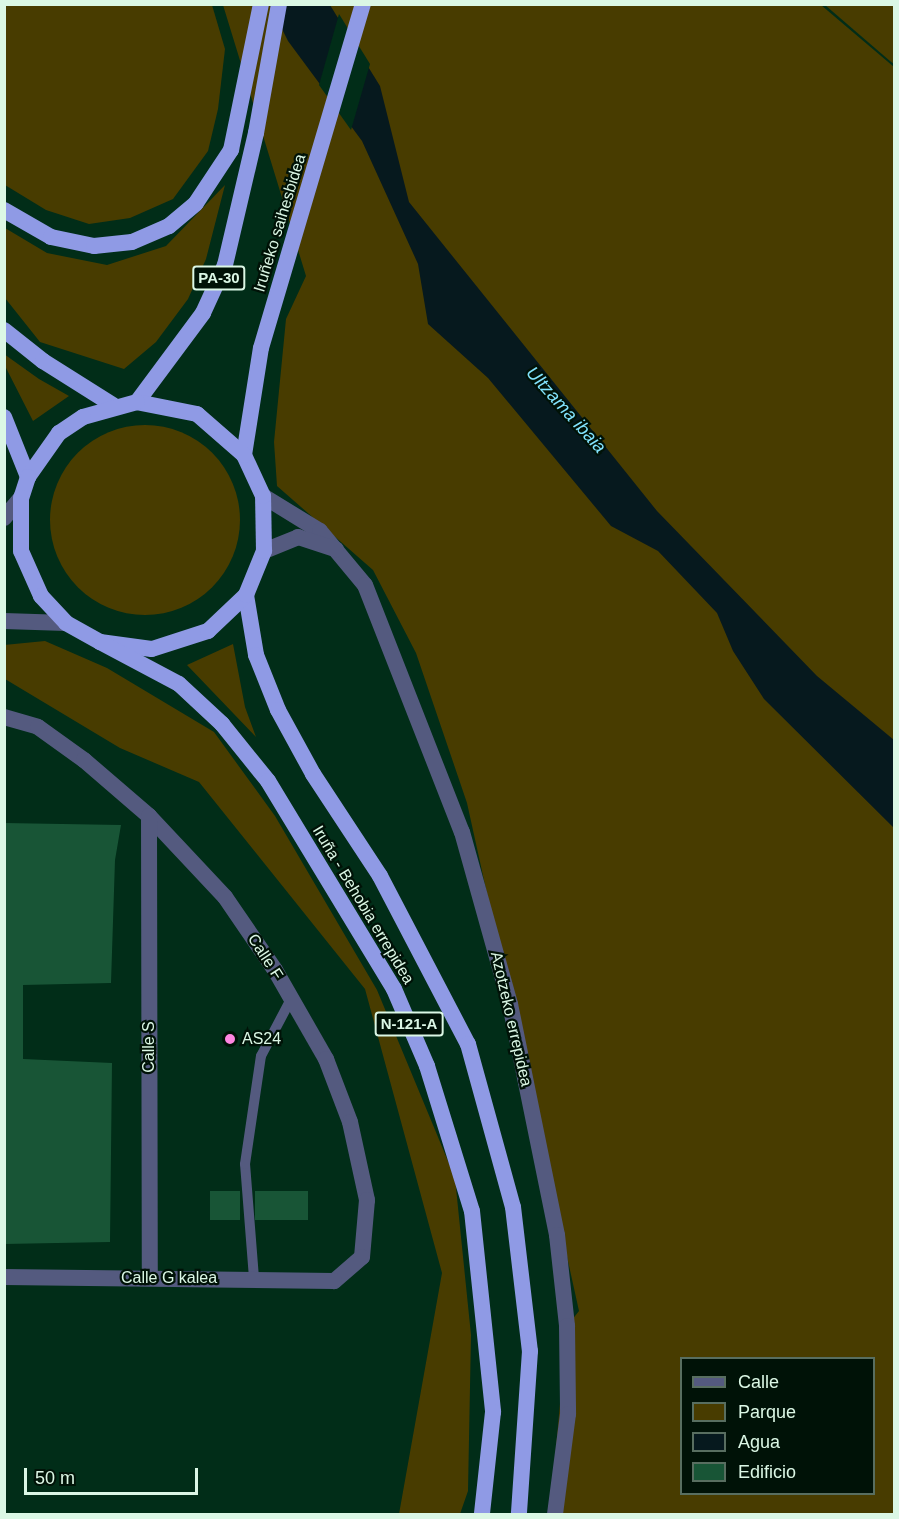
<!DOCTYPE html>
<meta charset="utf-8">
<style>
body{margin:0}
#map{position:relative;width:899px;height:1519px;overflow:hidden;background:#012d18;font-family:Arial,sans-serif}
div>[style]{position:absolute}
.green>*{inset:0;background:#483c00}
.round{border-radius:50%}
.water>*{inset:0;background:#06191e}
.pier>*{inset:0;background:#012d18}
.building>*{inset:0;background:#185536;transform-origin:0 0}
.service>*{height:10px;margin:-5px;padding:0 5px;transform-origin:5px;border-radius:5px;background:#545a7f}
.minor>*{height:16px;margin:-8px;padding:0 8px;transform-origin:8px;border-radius:8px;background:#545a7f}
.tertiary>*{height:16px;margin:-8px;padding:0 8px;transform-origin:8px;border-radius:8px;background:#545a7f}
.trunk>*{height:16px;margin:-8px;padding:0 8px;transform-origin:8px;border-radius:8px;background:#8f9ae5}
.dots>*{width:16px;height:16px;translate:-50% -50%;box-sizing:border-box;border:3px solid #001207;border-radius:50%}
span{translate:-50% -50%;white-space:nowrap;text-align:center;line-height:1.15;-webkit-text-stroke:4.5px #001207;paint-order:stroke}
.shield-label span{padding:2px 4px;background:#001207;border:2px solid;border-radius:4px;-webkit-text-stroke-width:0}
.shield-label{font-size:15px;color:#dbf7e5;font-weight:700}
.street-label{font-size:16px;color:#dbf7e5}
.poi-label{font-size:16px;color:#dbf7e5}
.left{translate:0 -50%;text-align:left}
.water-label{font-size:18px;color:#82e4fe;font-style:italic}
.frame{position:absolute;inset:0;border:6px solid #dbf7e5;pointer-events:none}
.legend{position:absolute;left:680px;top:1357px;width:195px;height:138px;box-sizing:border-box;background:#001207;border:2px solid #586e60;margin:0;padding:8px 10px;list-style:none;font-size:18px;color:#dbf7e5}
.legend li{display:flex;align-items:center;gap:12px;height:30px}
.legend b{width:30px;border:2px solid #586e60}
.scale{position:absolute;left:24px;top:1468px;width:174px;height:27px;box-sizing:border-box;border:3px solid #dbf7e5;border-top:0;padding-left:8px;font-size:18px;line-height:21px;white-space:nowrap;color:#dbf7e5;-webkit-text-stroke:4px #001207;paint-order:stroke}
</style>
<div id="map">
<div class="green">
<div style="clip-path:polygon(4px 5px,212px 5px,225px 49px,218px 109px,208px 151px,173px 199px,130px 218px,89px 224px,46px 210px,5px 185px)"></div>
<div style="clip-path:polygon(evenodd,223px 5px,821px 5px,894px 67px,894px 1514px,550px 1514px,567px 1326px,579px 1311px,467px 803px,416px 653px,373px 570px,277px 486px,274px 442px,286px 319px,306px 276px,223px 5px,682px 1358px,874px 1358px,874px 1494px,682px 1494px,682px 1358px)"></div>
<div style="clip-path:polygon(825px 5px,894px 5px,894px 64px,890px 61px)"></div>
<div style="clip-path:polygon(225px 185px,206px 259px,188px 299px,156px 342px,124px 369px,40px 342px,5px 298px,5px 228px,47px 253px,107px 265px,166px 246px)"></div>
<div style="clip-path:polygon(4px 354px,39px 379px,69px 396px,33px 421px,5px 366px)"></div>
<div class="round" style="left:50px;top:425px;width:190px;height:190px"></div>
<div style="clip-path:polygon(45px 641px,107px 668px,214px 732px,275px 816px,377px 990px,455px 1178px,471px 1335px,468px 1491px,460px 1514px,399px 1514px,442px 1273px,365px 989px,199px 782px,120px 748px,5px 679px,4px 645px)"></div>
<div style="clip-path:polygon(233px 644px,245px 707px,256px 737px,187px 665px)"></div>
</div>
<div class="water">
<div style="clip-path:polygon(270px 5px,330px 5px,380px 86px,409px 202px,657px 511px,817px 676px,894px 740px,894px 828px,764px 699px,733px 651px,717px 613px,658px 551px,611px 526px,488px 378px,428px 324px,418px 264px,362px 141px,288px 41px)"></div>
</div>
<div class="pier">
<div style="clip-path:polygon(339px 14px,370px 64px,351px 130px,319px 85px)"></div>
</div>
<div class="building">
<div style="clip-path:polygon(4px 823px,121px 825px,115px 860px,111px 983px,23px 985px,23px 1059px,112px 1063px,110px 1242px,4px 1244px)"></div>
<div style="left:210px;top:1191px;width:30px;height:29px"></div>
<div style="left:255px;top:1191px;width:53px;height:29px"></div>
</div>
<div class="service">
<div style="left:254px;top:1278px;width:114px;rotate:-94.5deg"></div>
<div style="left:245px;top:1164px;width:109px;rotate:-81.6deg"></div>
<div style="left:261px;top:1056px;width:64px;rotate:-62.2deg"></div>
</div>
<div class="minor">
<div style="left:4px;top:518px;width:26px;rotate:-50deg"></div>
<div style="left:4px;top:621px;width:62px;rotate:1.8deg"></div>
<div style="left:4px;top:717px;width:35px;rotate:16deg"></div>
<div style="left:38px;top:727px;width:57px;rotate:35.7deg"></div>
<div style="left:84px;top:760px;width:86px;rotate:40.7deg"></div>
<div style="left:149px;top:816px;width:111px;rotate:46.8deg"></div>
<div style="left:225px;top:897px;width:88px;rotate:55.6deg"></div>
<div style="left:275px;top:970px;width:103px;rotate:60.2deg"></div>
<div style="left:326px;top:1059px;width:67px;rotate:69.1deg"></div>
<div style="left:350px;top:1122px;width:80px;rotate:77.7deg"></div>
<div style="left:367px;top:1200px;width:57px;rotate:95deg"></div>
<div style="left:362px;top:1257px;width:37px;rotate:139deg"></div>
<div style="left:334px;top:1281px;width:330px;rotate:-179.3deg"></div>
<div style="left:149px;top:816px;width:462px;rotate:89.9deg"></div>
</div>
<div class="tertiary">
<div style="left:263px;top:496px;width:67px;rotate:31.6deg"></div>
<div style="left:320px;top:531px;width:70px;rotate:50.2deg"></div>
<div style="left:365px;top:585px;width:265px;rotate:68.6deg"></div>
<div style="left:462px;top:832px;width:179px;rotate:74.4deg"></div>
<div style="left:510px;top:1004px;width:236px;rotate:78.5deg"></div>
<div style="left:557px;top:1235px;width:92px;rotate:83.7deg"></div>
<div style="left:567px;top:1326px;width:88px;rotate:89.3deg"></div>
<div style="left:568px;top:1414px;width:101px;rotate:97.4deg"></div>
<div style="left:264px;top:551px;width:37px;rotate:-22deg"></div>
<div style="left:298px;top:537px;width:40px;rotate:18deg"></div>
</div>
<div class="trunk">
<div style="left:4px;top:210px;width:54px;rotate:29.9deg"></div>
<div style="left:51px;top:237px;width:44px;rotate:11.8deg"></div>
<div style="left:94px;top:246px;width:38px;rotate:-6deg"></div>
<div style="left:132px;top:242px;width:40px;rotate:-23.4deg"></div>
<div style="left:169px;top:226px;width:35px;rotate:-40deg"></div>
<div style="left:196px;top:203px;width:64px;rotate:-56.6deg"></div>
<div style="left:231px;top:150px;width:149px;rotate:-78.4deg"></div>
<div style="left:4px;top:330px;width:50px;rotate:38.5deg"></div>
<div style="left:43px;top:361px;width:83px;rotate:32.2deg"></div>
<div style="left:137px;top:402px;width:111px;rotate:-53.4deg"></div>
<div style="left:203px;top:313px;width:53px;rotate:-65.4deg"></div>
<div style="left:225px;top:265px;width:136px;rotate:-76.8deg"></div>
<div style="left:256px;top:133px;width:131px;rotate:-79.9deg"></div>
<div style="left:4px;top:417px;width:65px;rotate:68.2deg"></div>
<div style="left:244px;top:455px;width:108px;rotate:-81deg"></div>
<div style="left:261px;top:348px;width:359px;rotate:-73.5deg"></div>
<div style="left:246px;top:595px;width:61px;rotate:80.5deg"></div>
<div style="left:256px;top:655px;width:59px;rotate:68.2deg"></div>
<div style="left:278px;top:710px;width:73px;rotate:61.3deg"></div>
<div style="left:313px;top:774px;width:122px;rotate:56.7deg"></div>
<div style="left:380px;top:876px;width:190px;rotate:62.4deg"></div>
<div style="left:468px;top:1044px;width:169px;rotate:74.6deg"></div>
<div style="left:513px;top:1207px;width:145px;rotate:83.3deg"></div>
<div style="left:530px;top:1351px;width:163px;rotate:93.9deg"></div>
<div style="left:100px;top:642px;width:52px;rotate:7.7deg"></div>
<div style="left:152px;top:649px;width:59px;rotate:-17.8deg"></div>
<div style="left:208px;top:631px;width:52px;rotate:-43.5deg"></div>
<div style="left:246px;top:595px;width:48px;rotate:-67.8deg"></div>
<div style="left:264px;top:551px;width:55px;rotate:-91deg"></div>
<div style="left:263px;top:496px;width:45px;rotate:-114.9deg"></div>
<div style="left:244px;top:455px;width:62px;rotate:-138.9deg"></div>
<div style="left:197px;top:414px;width:61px;rotate:-168.7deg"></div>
<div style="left:137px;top:402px;width:56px;rotate:164.5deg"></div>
<div style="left:83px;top:417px;width:29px;rotate:146deg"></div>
<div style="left:59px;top:433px;width:54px;rotate:125.2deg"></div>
<div style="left:28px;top:477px;width:22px;rotate:108deg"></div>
<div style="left:21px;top:498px;width:53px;rotate:90deg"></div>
<div style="left:21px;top:551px;width:49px;rotate:66deg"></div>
<div style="left:41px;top:596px;width:37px;rotate:47deg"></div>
<div style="left:66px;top:623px;width:39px;rotate:29deg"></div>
<div style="left:100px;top:642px;width:89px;rotate:28deg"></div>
<div style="left:179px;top:684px;width:59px;rotate:42.9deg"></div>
<div style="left:222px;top:724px;width:73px;rotate:51.1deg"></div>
<div style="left:268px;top:781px;width:243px;rotate:58.8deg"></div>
<div style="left:394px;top:989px;width:84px;rotate:66.8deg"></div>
<div style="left:427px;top:1066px;width:152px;rotate:72.8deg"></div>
<div style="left:472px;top:1211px;width:202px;rotate:84deg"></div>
<div style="left:493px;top:1412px;width:103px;rotate:96.2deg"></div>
</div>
<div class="dots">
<div style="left:230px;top:1039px;background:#fe86e1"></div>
</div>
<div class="shield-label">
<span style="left:219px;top:278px">PA-30</span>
<span style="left:409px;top:1024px">N-121-A</span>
</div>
<div class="street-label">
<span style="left:280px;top:223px;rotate:-73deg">Iruñeko saihesbidea</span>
<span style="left:363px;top:905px;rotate:59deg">Iruña - Behobia errepidea</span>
<span style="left:265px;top:957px;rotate:57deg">Calle F</span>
<span style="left:511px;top:1019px;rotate:77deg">Azotzeko errepidea</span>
<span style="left:149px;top:1047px;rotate:-90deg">Calle S</span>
<span style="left:169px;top:1278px">Calle G kalea</span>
</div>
<div class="poi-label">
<span class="left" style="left:242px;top:1039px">AS24</span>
</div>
<div class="water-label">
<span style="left:566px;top:410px;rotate:48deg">Ultzama ibaia</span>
</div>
<div class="frame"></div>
<ul class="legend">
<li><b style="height:8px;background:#545a7f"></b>Calle</li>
<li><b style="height:16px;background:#483c00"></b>Parque</li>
<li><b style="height:16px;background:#06191e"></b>Agua</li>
<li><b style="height:16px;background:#185536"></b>Edificio</li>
</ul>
<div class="scale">50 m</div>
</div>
